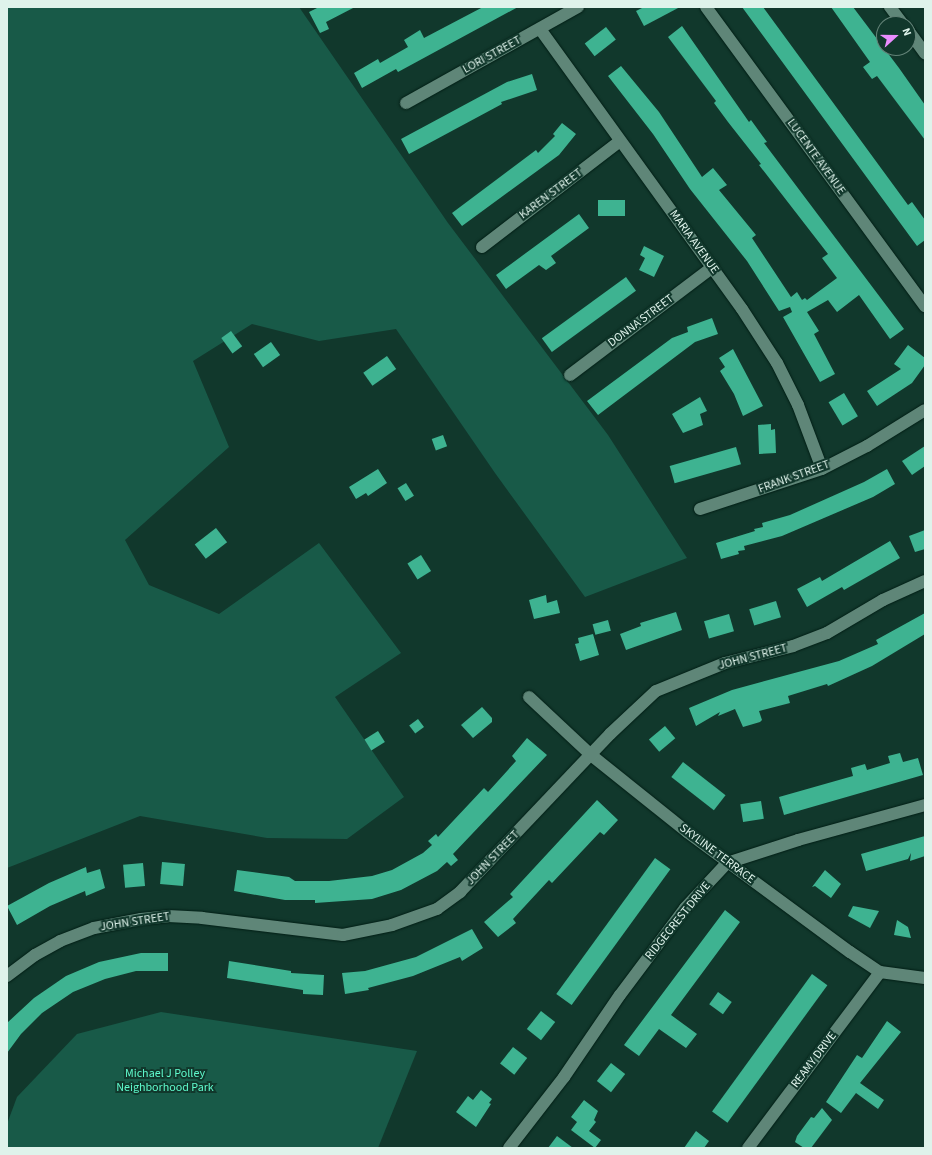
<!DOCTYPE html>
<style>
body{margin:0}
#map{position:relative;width:932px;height:1155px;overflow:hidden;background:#11382c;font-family:"Source Sans 3",sans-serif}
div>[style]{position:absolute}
.green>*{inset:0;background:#185a48}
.building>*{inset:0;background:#3eb391;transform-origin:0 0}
.roads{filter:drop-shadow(0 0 1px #021e15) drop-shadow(0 0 1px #021e15)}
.street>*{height:12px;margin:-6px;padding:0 6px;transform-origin:6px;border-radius:6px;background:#5f8678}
span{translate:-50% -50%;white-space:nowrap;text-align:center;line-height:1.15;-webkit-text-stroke:4px #11382c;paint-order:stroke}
.street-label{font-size:12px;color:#dff3eb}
.park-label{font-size:12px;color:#5ffacc}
.frame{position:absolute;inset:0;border:8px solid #dff3eb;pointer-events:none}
.north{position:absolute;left:876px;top:16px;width:40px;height:40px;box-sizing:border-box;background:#11382c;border:1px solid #638378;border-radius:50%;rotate:69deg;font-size:11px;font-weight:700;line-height:16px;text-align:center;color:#dff3eb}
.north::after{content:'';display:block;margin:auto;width:14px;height:18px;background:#e98dfe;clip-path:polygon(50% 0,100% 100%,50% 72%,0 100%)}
</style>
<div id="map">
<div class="green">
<div style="clip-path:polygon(7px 7px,299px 7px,448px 223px,608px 435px,687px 558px,585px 597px,495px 473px,396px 329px,319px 341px,252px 324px,193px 361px,229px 447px,125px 540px,149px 585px,219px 614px,319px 543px,401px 653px,335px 697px,404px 797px,347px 839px,267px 838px,140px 816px,7px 868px)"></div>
<div style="clip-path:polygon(161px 1012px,417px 1051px,378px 1148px,7px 1148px,7px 1124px,17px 1097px,77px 1034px)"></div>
</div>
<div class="building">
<div style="clip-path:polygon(319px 7px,355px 7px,326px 22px,329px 29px,320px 33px,309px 12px)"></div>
<div style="clip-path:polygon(483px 7px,518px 7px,398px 72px,396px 69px,362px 88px,354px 73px,378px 59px,380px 63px,408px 47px,404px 40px,420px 30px,424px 38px)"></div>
<div style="clip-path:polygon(644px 7px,680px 7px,644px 26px,636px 11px)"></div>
<div style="clip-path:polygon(742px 7px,763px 7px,908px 205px,912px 202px,925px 220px,925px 240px,917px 246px)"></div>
<div style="clip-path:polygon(831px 7px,853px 7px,899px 68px,925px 105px,925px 140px,877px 76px,872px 79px,863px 67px,870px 62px)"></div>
<div style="clip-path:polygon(682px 26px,749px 122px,751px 120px,767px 142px,764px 143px,904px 329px,890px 339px,859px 295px,837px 312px,828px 300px,807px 312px,819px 331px,814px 334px,835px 374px,820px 382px,783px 317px,792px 312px,790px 307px,779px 311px,747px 261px,690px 189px,653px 134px,608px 76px,621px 66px,659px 112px,702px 177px,713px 168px,727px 185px,719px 190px,756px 235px,752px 238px,791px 297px,797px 292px,802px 300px,805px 298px,807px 300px,837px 278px,822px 258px,828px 254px,759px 165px,761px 164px,728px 122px,714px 103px,716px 101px,668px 37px)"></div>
<div style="left:606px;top:27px;width:16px;height:27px;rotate:52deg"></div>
<div style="clip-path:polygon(532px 74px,537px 90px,501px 102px,502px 104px,409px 154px,401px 139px,507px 82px)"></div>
<div style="clip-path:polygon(562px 123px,576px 134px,559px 155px,462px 226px,452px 213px,536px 150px,538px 153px,555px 136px,553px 134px)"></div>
<div style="left:625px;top:200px;width:16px;height:27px;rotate:90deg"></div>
<div style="clip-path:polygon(579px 214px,589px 228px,551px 256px,556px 263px,546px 270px,539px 265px,506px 289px,496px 275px)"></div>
<div style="clip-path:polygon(644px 246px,664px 256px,654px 277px,639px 270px,645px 258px,640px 255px)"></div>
<div style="left:626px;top:277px;width:17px;height:104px;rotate:54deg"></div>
<div style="clip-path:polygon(712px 318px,718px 334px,695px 342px,598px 415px,587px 401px,672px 338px,688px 332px,687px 327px)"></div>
<div style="left:231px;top:331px;width:19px;height:12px;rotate:54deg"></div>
<div style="left:271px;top:342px;width:16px;height:21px;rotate:55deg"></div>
<div style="clip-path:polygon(908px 345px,925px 358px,925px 365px,912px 383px,877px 406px,867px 391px,901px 369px,894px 364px)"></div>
<div style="clip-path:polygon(733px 349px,763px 406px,743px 416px,734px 394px,720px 371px,725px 367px,719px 358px)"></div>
<div style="left:387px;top:356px;width:16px;height:29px;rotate:55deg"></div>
<div style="left:844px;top:393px;width:27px;height:18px;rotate:59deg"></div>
<div style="clip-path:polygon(700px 397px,707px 411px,700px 414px,703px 425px,683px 433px,672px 414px)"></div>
<div style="clip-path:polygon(771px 424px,771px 430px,775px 429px,776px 453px,759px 454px,758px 425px)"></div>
<div style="left:443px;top:435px;width:12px;height:12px;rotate:70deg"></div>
<div style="clip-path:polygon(925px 446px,925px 466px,912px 475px,902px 461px)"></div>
<div style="left:736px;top:447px;width:18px;height:69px;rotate:74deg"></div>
<div style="clip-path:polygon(378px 469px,387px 483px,368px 496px,366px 493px,356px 499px,349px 487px)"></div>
<div style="clip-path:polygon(887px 469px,895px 484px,873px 497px,782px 536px,744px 546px,745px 550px,738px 551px,739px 554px,721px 559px,716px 543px,755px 531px,754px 529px,763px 527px,762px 523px,790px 515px,864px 482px)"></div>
<div style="left:406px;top:483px;width:15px;height:10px;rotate:58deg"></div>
<div style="left:216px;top:528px;width:18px;height:27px;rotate:52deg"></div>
<div style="clip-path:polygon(925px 530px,925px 549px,915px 552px,909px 536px)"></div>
<div style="clip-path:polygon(890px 541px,900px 558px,844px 590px,842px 587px,807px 607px,797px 589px,820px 577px,822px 581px)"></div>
<div style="left:421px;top:555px;width:19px;height:16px;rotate:58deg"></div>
<div style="clip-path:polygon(546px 595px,547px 603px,557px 600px,560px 613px,534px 619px,529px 600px)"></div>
<div style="left:776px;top:601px;width:17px;height:28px;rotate:73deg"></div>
<div style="clip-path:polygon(676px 612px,682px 630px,626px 650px,620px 634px,641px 626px,640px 623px)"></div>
<div style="clip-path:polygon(925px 613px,925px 634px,872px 666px,828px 686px,827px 684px,788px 696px,790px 703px,759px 711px,762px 720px,760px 722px,743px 727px,735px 709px,718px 716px,720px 712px,696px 726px,689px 708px,732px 690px,839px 661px,878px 644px,876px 640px)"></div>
<div style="left:729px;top:614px;width:18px;height:26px;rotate:74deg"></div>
<div style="left:608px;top:620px;width:11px;height:16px;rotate:75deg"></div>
<div style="clip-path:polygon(593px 634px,599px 655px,580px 661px,575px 644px,579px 643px,578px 638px)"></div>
<div style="clip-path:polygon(482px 707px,492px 718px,492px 722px,473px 738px,461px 725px)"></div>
<div style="left:418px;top:719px;width:10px;height:11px;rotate:53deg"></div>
<div style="left:665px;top:726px;width:16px;height:21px;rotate:50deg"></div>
<div style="left:378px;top:731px;width:13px;height:16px;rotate:58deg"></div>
<div style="clip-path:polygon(527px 738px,547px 755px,453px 854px,458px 860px,451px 866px,447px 862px,437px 871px,401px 890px,372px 899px,315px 903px,315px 900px,285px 900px,234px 891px,237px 870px,289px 877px,295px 881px,329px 881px,372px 876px,392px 870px,423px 853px,432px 845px,428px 841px,436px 834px,438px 837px,484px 788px,488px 792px,516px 761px,512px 756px)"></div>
<div style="clip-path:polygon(900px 753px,903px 762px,918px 758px,923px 775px,784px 815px,779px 797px,853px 776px,851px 768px,865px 764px,867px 770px,890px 763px,888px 756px)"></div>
<div style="left:683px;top:762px;width:54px;height:19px;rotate:38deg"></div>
<div style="clip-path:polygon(597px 800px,618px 820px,604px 835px,600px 832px,552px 883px,549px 880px,513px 919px,516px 923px,498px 937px,484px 922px,513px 897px,510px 894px)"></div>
<div style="left:761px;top:801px;width:18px;height:21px;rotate:81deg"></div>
<div style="clip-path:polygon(925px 836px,925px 856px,910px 861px,911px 853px,908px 859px,866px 871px,861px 854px)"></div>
<div style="left:655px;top:858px;width:19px;height:168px;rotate:36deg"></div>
<div style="left:162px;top:862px;width:23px;height:22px;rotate:5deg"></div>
<div style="left:143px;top:863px;width:23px;height:20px;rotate:85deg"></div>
<div style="clip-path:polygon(86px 867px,87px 873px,100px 869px,105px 888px,86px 896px,85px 891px,50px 906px,17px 925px,7px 906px,49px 883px)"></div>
<div style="clip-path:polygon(825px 870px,841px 884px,831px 898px,815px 886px,812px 887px)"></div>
<div style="clip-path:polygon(853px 906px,879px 911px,870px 928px,848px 916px)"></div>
<div style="clip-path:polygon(725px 910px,740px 922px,671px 1015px,697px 1034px,686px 1048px,659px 1029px,639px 1056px,624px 1045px)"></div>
<div style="clip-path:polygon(897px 920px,908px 927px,911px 938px,894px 935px)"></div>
<div style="clip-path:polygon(472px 929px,483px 948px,462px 961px,460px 957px,413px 976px,368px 988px,369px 990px,345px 994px,342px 973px,365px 971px,416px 957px)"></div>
<div style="clip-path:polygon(141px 953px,168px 953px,168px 971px,136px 971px,105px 979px,73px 992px,42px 1013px,21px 1034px,7px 1053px,7px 1023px,34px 998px,66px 976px,99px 962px)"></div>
<div style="clip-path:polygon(229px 961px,291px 971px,291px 973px,324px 975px,323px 995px,303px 994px,303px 990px,227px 978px)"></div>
<div style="left:812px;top:974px;width:19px;height:170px;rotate:36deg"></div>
<div style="left:718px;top:992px;width:17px;height:15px;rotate:36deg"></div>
<div style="left:541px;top:1011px;width:18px;height:23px;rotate:38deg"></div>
<div style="clip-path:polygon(887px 1021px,901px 1032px,860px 1083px,884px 1100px,878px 1109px,856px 1093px,841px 1113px,826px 1102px,857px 1055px,862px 1058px)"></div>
<div style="left:513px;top:1047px;width:18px;height:21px;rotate:38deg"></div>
<div style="left:611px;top:1063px;width:18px;height:23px;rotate:38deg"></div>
<div style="clip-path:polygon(481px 1090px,492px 1099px,489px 1103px,491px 1104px,476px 1127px,456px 1112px,468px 1096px,473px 1100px)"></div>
<div style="clip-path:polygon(584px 1100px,598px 1111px,594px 1120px,596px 1122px,589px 1131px,601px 1140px,595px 1148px,571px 1130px,577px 1122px,571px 1117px)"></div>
<div style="clip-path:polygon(822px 1108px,832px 1120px,811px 1148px,804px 1148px,795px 1142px,797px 1136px,811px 1117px,814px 1118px)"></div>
<div style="clip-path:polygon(696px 1131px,709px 1141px,704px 1148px,684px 1148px)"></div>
<div style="clip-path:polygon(557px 1136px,573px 1148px,548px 1148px)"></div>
</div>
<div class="roads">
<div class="street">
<div style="left:706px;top:7px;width:371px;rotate:53.8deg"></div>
<div style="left:890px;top:7px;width:21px;rotate:53deg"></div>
<div style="left:540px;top:29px;width:345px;rotate:54.2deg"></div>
<div style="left:742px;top:309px;width:64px;rotate:57.1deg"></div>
<div style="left:777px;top:363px;width:47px;rotate:63.4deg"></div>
<div style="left:798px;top:405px;width:68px;rotate:69.4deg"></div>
<div style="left:908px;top:30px;width:29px;rotate:54deg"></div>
<div style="left:406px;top:103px;width:197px;rotate:-29.2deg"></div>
<div style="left:482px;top:247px;width:174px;rotate:-37.5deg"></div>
<div style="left:570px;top:375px;width:179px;rotate:-37.1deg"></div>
<div style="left:700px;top:509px;width:128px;rotate:-18.2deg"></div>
<div style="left:822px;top:469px;width:51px;rotate:-27.1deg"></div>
<div style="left:867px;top:446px;width:68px;rotate:-31.8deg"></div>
<div style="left:529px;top:697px;width:85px;rotate:43.1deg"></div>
<div style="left:591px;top:755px;width:123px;rotate:38.7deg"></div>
<div style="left:687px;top:832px;width:202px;rotate:36.4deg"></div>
<div style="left:850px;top:952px;width:36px;rotate:34deg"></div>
<div style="left:880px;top:972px;width:45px;rotate:7.6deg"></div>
<div style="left:7px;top:976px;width:35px;rotate:-37deg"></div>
<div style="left:35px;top:955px;width:29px;rotate:-29deg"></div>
<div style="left:60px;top:941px;width:36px;rotate:-21deg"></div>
<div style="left:94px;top:928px;width:48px;rotate:-10.8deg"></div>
<div style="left:141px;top:919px;width:27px;rotate:-6deg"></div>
<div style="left:168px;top:916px;width:34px;rotate:3deg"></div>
<div style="left:202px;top:918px;width:142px;rotate:6.9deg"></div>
<div style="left:343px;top:935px;width:50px;rotate:-11.5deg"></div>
<div style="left:392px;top:925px;width:48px;rotate:-19.6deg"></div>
<div style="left:437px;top:909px;width:29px;rotate:-36deg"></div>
<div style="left:460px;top:892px;width:218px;rotate:-46.5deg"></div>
<div style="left:610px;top:734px;width:63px;rotate:-43.1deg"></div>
<div style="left:656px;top:691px;width:74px;rotate:-22.1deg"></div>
<div style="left:725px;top:663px;width:70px;rotate:-14deg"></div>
<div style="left:793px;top:646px;width:36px;rotate:-21deg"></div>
<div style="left:827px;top:633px;width:65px;rotate:-30.5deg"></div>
<div style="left:883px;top:600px;width:46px;rotate:-24.3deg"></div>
<div style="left:509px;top:1148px;width:90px;rotate:-52.2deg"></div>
<div style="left:564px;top:1077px;width:99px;rotate:-55.7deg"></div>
<div style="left:620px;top:995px;width:109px;rotate:-53.2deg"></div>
<div style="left:685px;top:908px;width:62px;rotate:-47deg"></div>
<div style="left:727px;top:863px;width:75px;rotate:-17.9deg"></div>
<div style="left:798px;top:840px;width:132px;rotate:-15.4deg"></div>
<div style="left:748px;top:1148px;width:220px;rotate:-53.1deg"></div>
</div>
</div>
<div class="street-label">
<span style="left:492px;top:55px;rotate:-29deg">LORI STREET</span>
<span style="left:816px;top:157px;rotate:54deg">LUCENTE AVENUE</span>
<span style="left:551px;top:194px;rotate:-37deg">KAREN STREET</span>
<span style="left:694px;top:242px;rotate:54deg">MARIA AVENUE</span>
<span style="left:641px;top:321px;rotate:-37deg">DONNA STREET</span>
<span style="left:794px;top:477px;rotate:-20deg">FRANK STREET</span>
<span style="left:753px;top:657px;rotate:-15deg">JOHN STREET</span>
<span style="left:717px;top:854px;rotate:37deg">SKYLINE TERRACE</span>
<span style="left:493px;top:858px;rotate:-46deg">JOHN STREET</span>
<span style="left:678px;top:921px;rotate:-51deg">RIDGECREST DRIVE</span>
<span style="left:135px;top:922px;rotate:-9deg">JOHN STREET</span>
<span style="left:814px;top:1060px;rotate:-53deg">REAMY DRIVE</span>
</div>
<div class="park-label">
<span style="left:165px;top:1081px">Michael J Polley<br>Neighborhood Park</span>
</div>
<div class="frame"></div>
<div class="north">N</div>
</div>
